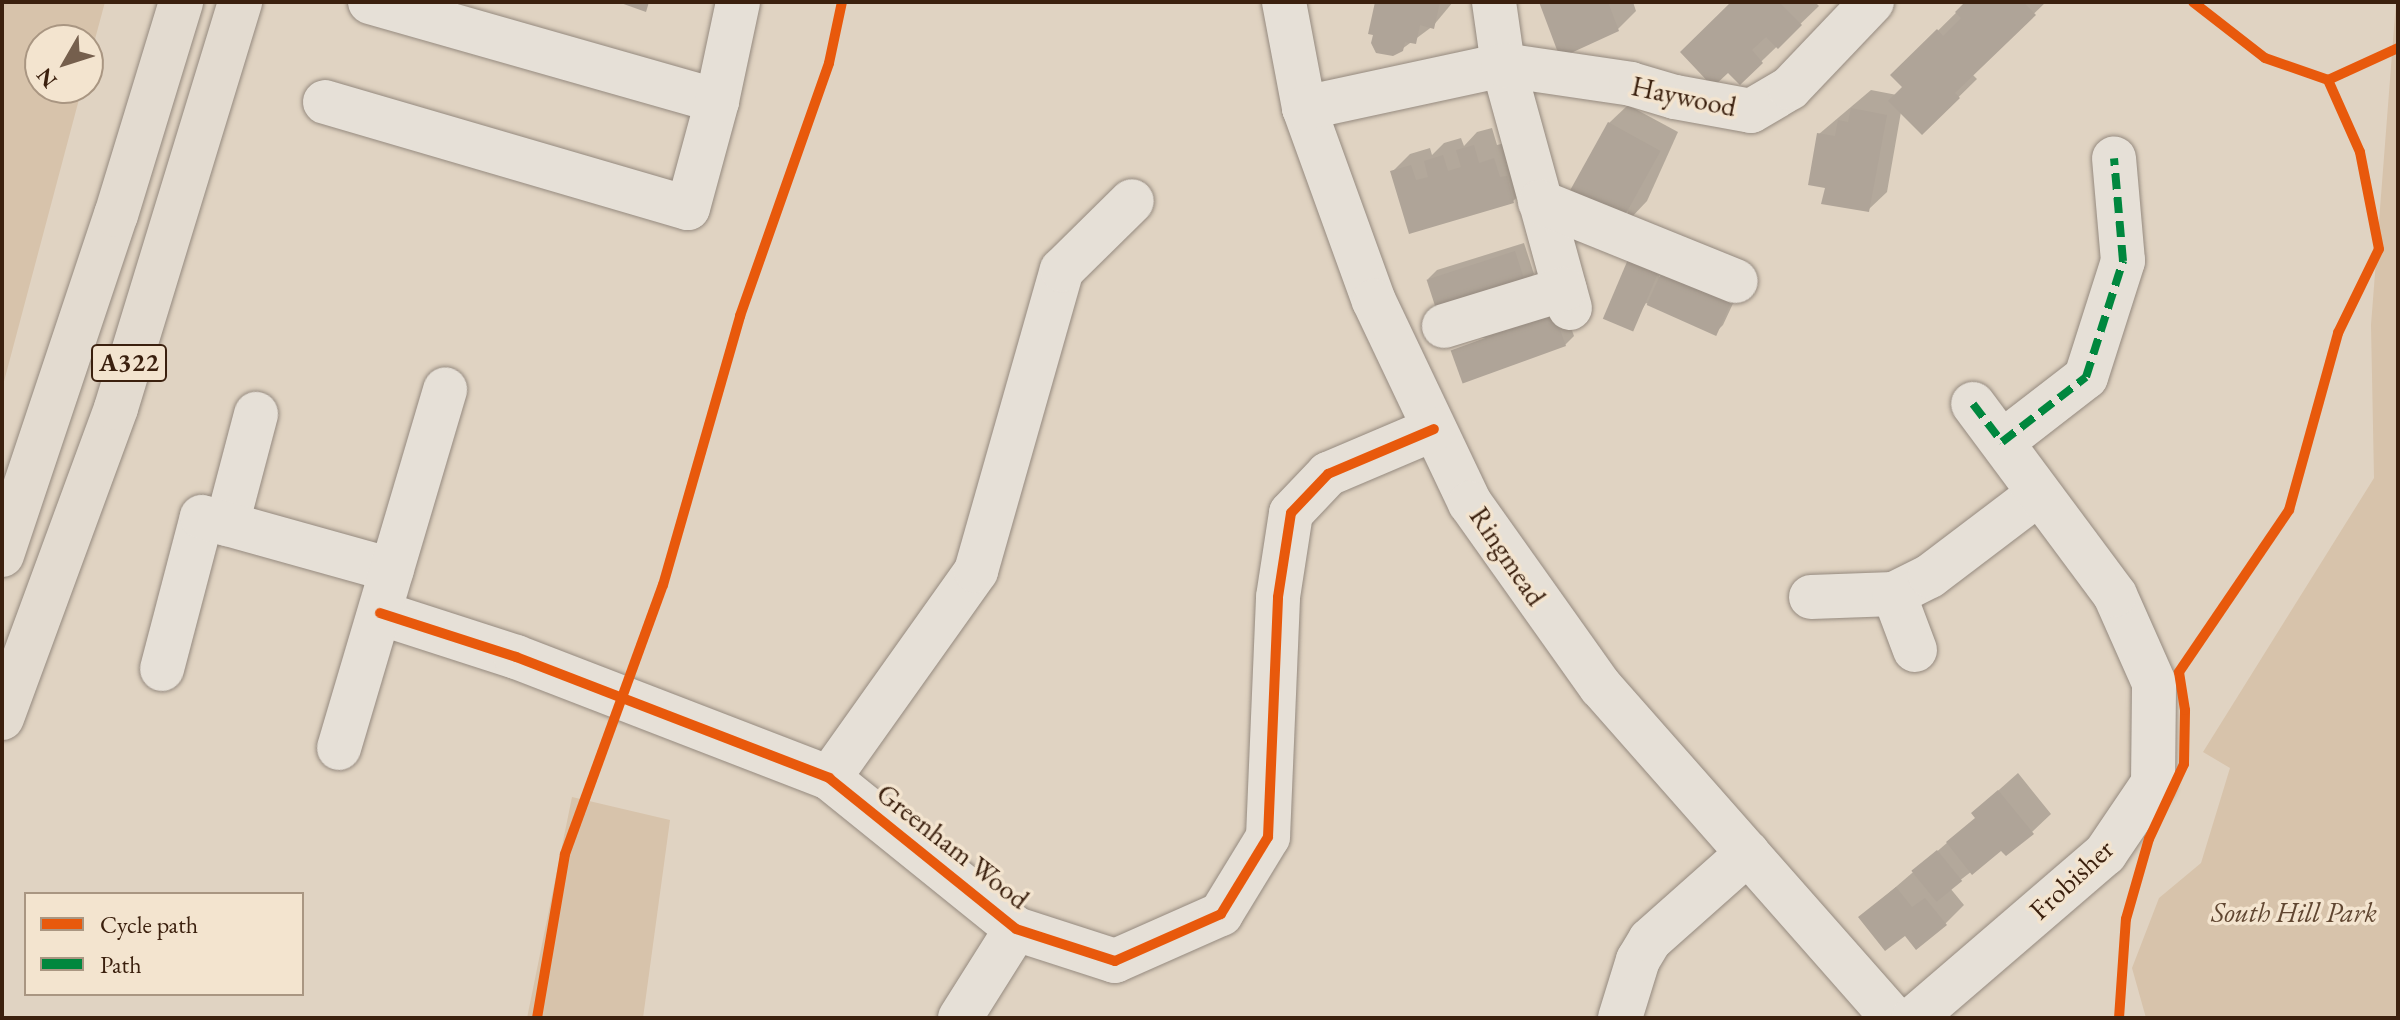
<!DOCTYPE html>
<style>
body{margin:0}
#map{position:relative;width:2400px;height:1020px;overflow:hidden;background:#e0d3c2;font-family:"EB Garamond",serif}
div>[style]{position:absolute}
.green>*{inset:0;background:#d7c3ab}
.shadow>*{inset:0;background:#0003}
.building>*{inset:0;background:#afa498;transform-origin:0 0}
.roads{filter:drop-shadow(0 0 2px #958a7f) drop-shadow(0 0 2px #958a7f)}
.minor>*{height:44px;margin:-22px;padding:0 22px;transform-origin:22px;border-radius:22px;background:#e6e0d7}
.highway>*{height:44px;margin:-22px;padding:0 22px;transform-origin:22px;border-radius:22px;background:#e3dbd0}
.quiet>*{height:8px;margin-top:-4px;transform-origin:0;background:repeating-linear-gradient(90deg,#00873e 0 16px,transparent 0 24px)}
.cycleway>*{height:10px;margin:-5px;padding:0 5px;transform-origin:5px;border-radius:5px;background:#e8590c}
span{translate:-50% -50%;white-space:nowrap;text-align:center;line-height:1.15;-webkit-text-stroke:7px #f3e4cf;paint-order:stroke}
.shield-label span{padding:2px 6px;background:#f3e4cf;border:2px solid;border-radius:6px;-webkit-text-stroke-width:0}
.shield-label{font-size:26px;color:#3b200e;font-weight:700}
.street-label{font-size:28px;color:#3b200e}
.park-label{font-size:28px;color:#604631;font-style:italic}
.frame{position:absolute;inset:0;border:4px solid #3b200e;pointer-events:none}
.legend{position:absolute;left:24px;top:892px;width:280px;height:104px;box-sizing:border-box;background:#f3e4cf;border:2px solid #a99682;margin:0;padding:10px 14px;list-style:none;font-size:24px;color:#3b200e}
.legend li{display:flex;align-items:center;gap:16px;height:40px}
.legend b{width:40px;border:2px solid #a99682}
.north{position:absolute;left:24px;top:24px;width:80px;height:80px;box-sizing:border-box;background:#f3e4cf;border:2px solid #a99682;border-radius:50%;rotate:231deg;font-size:22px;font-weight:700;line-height:32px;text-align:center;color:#3b200e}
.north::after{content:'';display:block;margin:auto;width:28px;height:36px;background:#755f4d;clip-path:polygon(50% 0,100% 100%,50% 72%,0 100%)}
</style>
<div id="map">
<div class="green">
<div style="clip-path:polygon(2px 2px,105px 2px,88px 65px,88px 40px,40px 40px,40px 88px,82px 88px,2px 389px)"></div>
<div style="clip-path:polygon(2396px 2px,2398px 1018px,2146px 1018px,2132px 968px,2159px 898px,2201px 863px,2230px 768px,2203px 752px,2374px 478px,2371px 325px)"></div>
<div style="clip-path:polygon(572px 797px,670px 820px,643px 1018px,527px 1018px)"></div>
</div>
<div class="shadow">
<div style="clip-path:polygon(1377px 2px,1453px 2px,1433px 26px,1402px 49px)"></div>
<div style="clip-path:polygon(1541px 2px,1633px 2px,1636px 11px,1618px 29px)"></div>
<div style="clip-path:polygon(1734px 2px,1815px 2px,1819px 6px,1740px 82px)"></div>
<div style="clip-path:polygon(1967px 2px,2046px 2px,1972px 74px,1977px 79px,1922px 133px,1901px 112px,1887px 192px,1868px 210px,1827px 187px,1819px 134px,1871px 90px,1897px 95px,1904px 87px,1893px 75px)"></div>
<div style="clip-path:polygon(1628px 105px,1678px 132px,1647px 201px,1629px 220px,1609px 123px)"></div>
<div style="clip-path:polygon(1492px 128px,1497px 145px,1513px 141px,1532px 183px,1513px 201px,1410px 231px,1392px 172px,1410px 154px,1430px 148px,1432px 155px,1444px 143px,1461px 138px,1464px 146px,1477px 132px)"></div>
<div style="clip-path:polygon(1524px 243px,1534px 274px,1525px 283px,1428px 279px,1437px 270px)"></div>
<div style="clip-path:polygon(1639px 249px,1666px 261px,1659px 277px,1737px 295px,1723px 325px,1714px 334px,1646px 303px,1630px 329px)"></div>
<div style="clip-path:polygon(1563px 305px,1574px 336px,1565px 345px,1460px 336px)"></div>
<div style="clip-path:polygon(2018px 773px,2051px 814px,2032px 832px,2002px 848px,1950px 888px,1964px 905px,1945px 924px,1905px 933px,1861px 917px,1977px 817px,1973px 813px)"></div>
</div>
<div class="building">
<div style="clip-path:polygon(618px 2px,649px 2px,646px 12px)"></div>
<div style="clip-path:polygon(1375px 2px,1440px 2px,1434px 29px,1420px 25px,1416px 44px,1405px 42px,1403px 51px,1393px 56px,1376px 53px,1371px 43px,1373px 35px,1368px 34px)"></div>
<div style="clip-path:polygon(1539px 2px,1608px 2px,1619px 31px,1560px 58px)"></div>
<div style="clip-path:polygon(1731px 2px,1779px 2px,1802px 25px,1778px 49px,1766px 37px,1752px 50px,1763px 63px,1740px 85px,1728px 73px,1713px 87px,1680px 52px)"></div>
<div style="clip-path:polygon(1965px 2px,2023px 2px,2036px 15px,1955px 93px,1960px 98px,1922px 135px,1888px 101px,1902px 87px,1890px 75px,1937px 29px,1943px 36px,1961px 18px,1955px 12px)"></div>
<div style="clip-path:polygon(1851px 108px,1887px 115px,1869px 212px,1821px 204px,1825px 188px,1808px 185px,1817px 133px,1835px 136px,1838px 120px,1848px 122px)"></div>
<div style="left:1608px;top:122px;width:60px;height:89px;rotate:29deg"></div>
<div style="clip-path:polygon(1474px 145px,1479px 163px,1494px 158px,1500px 177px,1507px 176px,1514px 203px,1409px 234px,1390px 171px,1411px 165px,1416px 180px,1428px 177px,1424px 161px,1443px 155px,1448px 171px,1461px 167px,1456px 150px)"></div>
<div style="left:1515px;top:251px;width:36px;height:93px;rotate:72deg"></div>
<div style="left:1629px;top:257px;width:33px;height:67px;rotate:23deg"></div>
<div style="left:1661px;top:273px;width:76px;height:35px;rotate:24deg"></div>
<div style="left:1554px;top:313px;width:35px;height:110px;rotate:70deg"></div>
<div style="clip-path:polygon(1998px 790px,2034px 834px,2006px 856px,2001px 851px,1972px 875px,1946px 842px,1975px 818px,1971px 813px)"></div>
<div style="left:1937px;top:850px;width:40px;height:33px;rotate:51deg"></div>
<div style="clip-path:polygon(1896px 887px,1912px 907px,1925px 898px,1947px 925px,1916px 950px,1905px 936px,1885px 951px,1858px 917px)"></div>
</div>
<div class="roads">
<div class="minor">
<div style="left:370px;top:2px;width:361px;rotate:15.9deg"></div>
<div style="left:1284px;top:2px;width:108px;rotate:79.3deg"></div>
<div style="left:1304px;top:108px;width:205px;rotate:70.1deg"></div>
<div style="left:1374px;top:301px;width:224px;rotate:64.6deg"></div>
<div style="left:1470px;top:503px;width:226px;rotate:54.6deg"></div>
<div style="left:1601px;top:687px;width:441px;rotate:48.6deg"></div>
<div style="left:1494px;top:2px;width:64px;rotate:81.9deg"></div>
<div style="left:1503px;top:65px;width:252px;rotate:74.6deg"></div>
<div style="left:325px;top:102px;width:378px;rotate:16.3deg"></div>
<div style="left:688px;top:208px;width:111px;rotate:-74.8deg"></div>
<div style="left:717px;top:101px;width:101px;rotate:-78deg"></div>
<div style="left:1304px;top:108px;width:204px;rotate:-12.2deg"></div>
<div style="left:1503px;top:65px;width:129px;rotate:8.4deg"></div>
<div style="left:1631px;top:84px;width:46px;rotate:16.5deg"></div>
<div style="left:1675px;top:97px;width:77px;rotate:10.4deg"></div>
<div style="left:1751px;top:111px;width:45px;rotate:-30.5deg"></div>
<div style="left:1790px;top:88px;width:119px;rotate:-46.4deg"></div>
<div style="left:1540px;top:202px;width:211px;rotate:22deg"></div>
<div style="left:1444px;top:326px;width:126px;rotate:-17.1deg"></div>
<div style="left:2002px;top:442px;width:106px;rotate:-37.7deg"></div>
<div style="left:2086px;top:377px;width:122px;rotate:-72.3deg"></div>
<div style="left:2123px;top:261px;width:103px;rotate:-95deg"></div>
<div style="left:227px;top:524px;width:114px;rotate:-75.2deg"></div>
<div style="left:1811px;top:597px;width:83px;rotate:-2.1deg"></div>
<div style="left:380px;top:613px;width:143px;rotate:17.9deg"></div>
<div style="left:516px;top:657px;width:336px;rotate:21.1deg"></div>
<div style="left:829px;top:778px;width:240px;rotate:38.9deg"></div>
<div style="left:1016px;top:929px;width:104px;rotate:17.9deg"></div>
<div style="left:1115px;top:961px;width:116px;rotate:-23.9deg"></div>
<div style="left:1221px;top:914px;width:90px;rotate:-58.6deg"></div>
<div style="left:1268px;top:837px;width:240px;rotate:-87.6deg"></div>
<div style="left:1278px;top:597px;width:85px;rotate:-81.2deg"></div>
<div style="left:1291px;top:513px;width:54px;rotate:-46.5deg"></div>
<div style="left:1328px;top:474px;width:115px;rotate:-23deg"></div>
<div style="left:1915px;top:650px;width:60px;rotate:-110.6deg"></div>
<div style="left:1894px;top:594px;width:40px;rotate:-26.6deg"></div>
<div style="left:1930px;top:576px;width:136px;rotate:-37.2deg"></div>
<div style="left:162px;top:669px;width:157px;rotate:-75.3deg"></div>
<div style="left:202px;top:517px;width:197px;rotate:15.6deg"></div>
<div style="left:339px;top:748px;width:374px;rotate:-73.5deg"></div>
<div style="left:829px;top:778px;width:254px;rotate:-54.6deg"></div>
<div style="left:976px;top:571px;width:313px;rotate:-74.1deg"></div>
<div style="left:1062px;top:270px;width:98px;rotate:-44.6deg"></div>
<div style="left:960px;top:1018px;width:105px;rotate:-57.8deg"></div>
<div style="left:1620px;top:1018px;width:61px;rotate:-72.8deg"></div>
<div style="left:1638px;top:960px;width:23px;rotate:-59deg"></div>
<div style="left:1650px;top:940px;width:131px;rotate:-41.6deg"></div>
<div style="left:1914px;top:1018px;width:252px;rotate:-40.7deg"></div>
<div style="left:2105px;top:854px;width:86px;rotate:-55.9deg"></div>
<div style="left:2153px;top:783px;width:100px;rotate:-89.4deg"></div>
<div style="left:2154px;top:683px;width:96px;rotate:-113.9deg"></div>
<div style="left:2115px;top:595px;width:238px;rotate:-126.6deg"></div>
</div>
<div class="highway">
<div style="left:2px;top:555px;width:359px;rotate:-71.5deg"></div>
<div style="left:116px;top:215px;width:223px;rotate:-73deg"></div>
<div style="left:2px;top:718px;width:330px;rotate:-69.8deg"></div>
<div style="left:116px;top:408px;width:425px;rotate:-73deg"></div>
</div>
</div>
<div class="quiet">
<div style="left:1973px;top:404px;width:48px;rotate:52.7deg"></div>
<div style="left:2002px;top:442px;width:106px;rotate:-37.7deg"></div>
<div style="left:2086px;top:377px;width:122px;rotate:-72.3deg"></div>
<div style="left:2123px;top:261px;width:103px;rotate:-95deg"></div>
</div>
<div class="cycleway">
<div style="left:2193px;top:2px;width:91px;rotate:37.9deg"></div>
<div style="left:2265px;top:58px;width:67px;rotate:19.2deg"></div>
<div style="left:2328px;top:80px;width:77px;rotate:-24.6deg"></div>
<div style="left:380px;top:613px;width:143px;rotate:17.9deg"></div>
<div style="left:516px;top:657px;width:336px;rotate:21.1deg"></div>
<div style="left:829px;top:778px;width:240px;rotate:38.9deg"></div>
<div style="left:1016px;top:929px;width:104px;rotate:17.9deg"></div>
<div style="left:1115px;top:961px;width:116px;rotate:-23.9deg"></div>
<div style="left:1221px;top:914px;width:90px;rotate:-58.6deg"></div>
<div style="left:1268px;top:837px;width:240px;rotate:-87.6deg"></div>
<div style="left:1278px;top:597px;width:85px;rotate:-81.2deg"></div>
<div style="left:1291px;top:513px;width:54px;rotate:-46.5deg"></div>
<div style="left:1328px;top:474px;width:115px;rotate:-23deg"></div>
<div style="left:537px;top:1018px;width:166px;rotate:-80.3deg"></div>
<div style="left:565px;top:854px;width:286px;rotate:-70deg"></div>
<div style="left:663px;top:585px;width:280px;rotate:-74deg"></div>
<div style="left:740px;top:316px;width:268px;rotate:-70.6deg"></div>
<div style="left:829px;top:63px;width:62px;rotate:-78deg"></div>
<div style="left:2119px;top:1018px;width:99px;rotate:-86deg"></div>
<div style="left:2126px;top:919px;width:83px;rotate:-74deg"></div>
<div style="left:2149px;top:839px;width:83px;rotate:-65deg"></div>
<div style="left:2184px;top:764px;width:54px;rotate:-88.9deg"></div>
<div style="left:2185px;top:710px;width:38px;rotate:-99deg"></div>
<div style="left:2179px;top:672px;width:196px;rotate:-55.8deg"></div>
<div style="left:2289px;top:510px;width:184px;rotate:-74.5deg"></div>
<div style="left:2338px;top:333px;width:93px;rotate:-64deg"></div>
<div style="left:2379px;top:249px;width:99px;rotate:-101.1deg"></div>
<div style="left:2360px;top:152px;width:79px;rotate:-114deg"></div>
</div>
<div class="shield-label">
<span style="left:129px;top:363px">A322</span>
</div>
<div class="street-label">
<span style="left:1684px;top:96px;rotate:12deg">Haywood</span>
<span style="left:1508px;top:556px;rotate:56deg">Ringmead</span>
<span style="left:953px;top:846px;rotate:38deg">Greenham Wood</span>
<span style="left:2071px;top:879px;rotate:-43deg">Frobisher</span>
</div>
<div class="park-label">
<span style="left:2294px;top:912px">South Hill Park</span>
</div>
<div class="frame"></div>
<ul class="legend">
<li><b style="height:10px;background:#e8590c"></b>Cycle path</li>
<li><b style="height:10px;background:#00873e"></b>Path</li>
</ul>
<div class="north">N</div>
</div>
